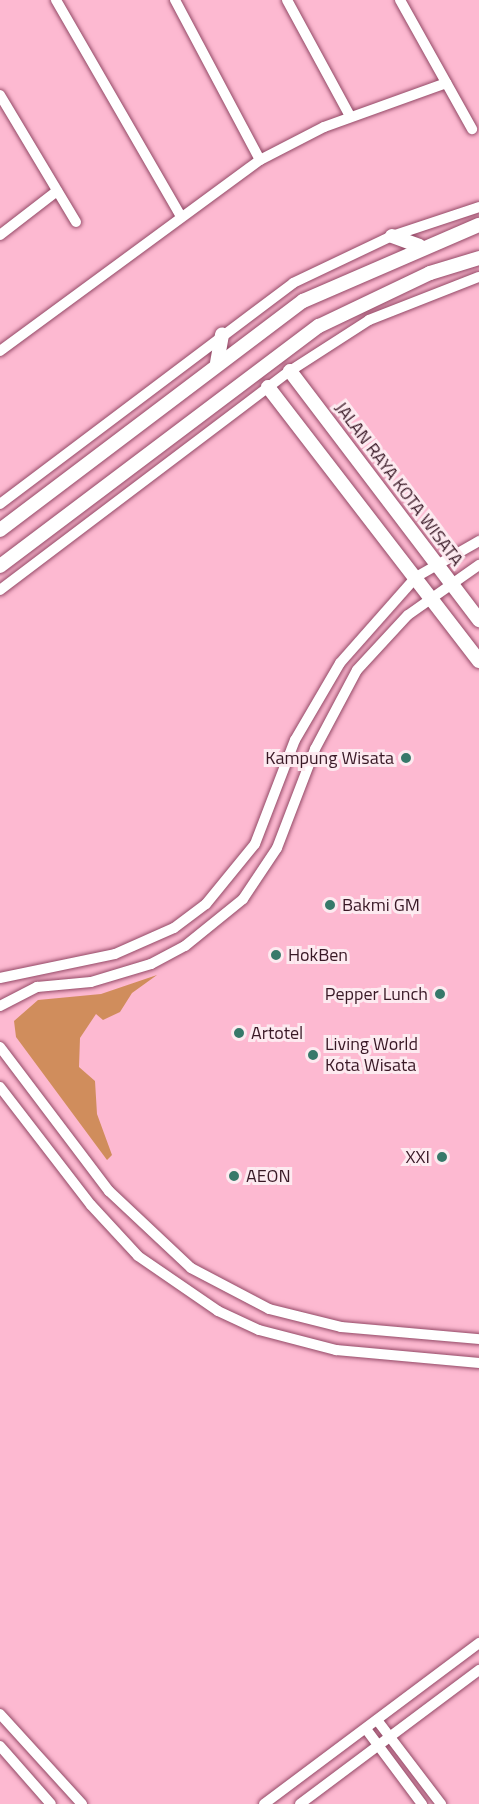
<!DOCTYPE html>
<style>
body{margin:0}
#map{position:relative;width:479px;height:1804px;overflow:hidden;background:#fdb9d1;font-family:"Titillium Web",sans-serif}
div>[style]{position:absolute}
.green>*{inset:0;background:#d08d5c}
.roads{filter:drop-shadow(0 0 2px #934966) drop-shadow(0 0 2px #934966)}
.minor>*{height:10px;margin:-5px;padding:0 5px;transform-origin:5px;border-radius:5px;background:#fff}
.tertiary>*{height:14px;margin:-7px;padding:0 7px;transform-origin:7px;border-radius:7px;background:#fff}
.dots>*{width:16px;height:16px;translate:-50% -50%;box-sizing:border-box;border:3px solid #fdeaf0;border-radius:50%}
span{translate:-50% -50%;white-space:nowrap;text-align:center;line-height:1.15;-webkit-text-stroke:6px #fdeaf0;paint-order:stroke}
.street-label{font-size:18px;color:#391926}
.poi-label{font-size:18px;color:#391926}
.right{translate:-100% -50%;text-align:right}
.left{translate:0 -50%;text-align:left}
</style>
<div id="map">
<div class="green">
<div style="clip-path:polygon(157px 975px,132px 993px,120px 1012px,103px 1020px,96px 1014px,80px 1038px,79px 1067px,95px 1081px,97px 1114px,112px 1155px,107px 1160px,16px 1037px,14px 1021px,38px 1000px,101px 994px)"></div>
</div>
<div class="roads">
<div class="minor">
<div style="left:56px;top:0;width:248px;rotate:60deg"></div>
<div style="left:175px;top:0;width:181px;rotate:62deg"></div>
<div style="left:287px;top:0;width:132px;rotate:61.5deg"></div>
<div style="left:400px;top:0;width:148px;rotate:60.8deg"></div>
<div style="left:0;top:95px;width:148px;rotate:59.1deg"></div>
<div style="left:0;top:235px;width:72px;rotate:-37.7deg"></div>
<div style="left:0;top:351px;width:323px;rotate:-36.3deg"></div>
<div style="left:260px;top:160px;width:72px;rotate:-27.3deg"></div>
<div style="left:324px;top:127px;width:130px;rotate:-19.8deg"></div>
<div style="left:0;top:504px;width:367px;rotate:-37deg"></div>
<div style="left:293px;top:283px;width:110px;rotate:-25.4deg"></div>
<div style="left:392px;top:236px;width:92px;rotate:-18.4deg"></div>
<div style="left:0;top:590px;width:363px;rotate:-37.1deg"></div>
<div style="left:290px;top:371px;width:94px;rotate:-32.8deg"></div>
<div style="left:369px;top:320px;width:118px;rotate:-21.4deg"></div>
<div style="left:0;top:978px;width:117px;rotate:-11.8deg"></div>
<div style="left:115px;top:954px;width:64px;rotate:-23.8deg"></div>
<div style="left:174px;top:928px;width:40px;rotate:-37deg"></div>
<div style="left:206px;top:904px;width:77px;rotate:-50.8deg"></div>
<div style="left:255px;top:844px;width:111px;rotate:-69deg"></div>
<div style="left:295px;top:740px;width:89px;rotate:-59.7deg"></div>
<div style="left:340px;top:663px;width:115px;rotate:-48.5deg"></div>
<div style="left:416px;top:577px;width:73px;rotate:-29.7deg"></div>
<div style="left:0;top:1006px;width:42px;rotate:-27.2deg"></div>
<div style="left:37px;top:987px;width:54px;rotate:-5.3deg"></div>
<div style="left:91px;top:982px;width:63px;rotate:-16.7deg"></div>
<div style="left:151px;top:964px;width:38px;rotate:-28deg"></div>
<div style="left:185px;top:946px;width:75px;rotate:-39deg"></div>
<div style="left:243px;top:899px;width:61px;rotate:-56.3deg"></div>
<div style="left:277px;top:848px;width:106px;rotate:-69deg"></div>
<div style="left:315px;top:749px;width:89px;rotate:-62deg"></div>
<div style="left:357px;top:670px;width:75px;rotate:-47.2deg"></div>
<div style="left:408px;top:615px;width:87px;rotate:-35.2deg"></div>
<div style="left:0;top:1047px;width:181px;rotate:52.9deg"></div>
<div style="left:109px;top:1191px;width:112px;rotate:43.2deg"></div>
<div style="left:191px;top:1268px;width:88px;rotate:27.7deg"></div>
<div style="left:269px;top:1309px;width:74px;rotate:14deg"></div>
<div style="left:341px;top:1327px;width:139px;rotate:5deg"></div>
<div style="left:0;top:1087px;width:149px;rotate:52.4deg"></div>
<div style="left:91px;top:1205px;width:69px;rotate:47.3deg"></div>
<div style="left:138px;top:1256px;width:97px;rotate:34.5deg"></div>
<div style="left:218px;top:1311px;width:45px;rotate:24.9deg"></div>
<div style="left:259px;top:1330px;width:80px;rotate:14.6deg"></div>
<div style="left:336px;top:1350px;width:144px;rotate:5.2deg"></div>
<div style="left:0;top:1714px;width:122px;rotate:47.7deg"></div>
<div style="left:377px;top:1720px;width:106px;rotate:52.7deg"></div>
<div style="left:366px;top:1729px;width:94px;rotate:53.3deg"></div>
<div style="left:0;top:1746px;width:77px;rotate:48.7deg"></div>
<div style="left:264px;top:1804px;width:269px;rotate:-36.8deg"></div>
<div style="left:300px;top:1804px;width:224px;rotate:-36.8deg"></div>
</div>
<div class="tertiary">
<div style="left:392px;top:236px;width:29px;rotate:20deg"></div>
<div style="left:217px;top:363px;width:29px;rotate:-80deg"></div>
<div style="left:290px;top:371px;width:313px;rotate:52.8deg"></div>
<div style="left:268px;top:387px;width:346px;rotate:52.4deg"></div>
<div style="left:0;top:530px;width:380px;rotate:-37.1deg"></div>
<div style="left:303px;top:301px;width:192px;rotate:-23.4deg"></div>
<div style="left:0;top:566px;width:399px;rotate:-37deg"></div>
<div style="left:319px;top:326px;width:123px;rotate:-25.5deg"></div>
<div style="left:430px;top:273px;width:51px;rotate:-17deg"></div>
</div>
</div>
<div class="dots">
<div style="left:406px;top:758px;background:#37796a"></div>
<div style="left:330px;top:905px;background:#37796a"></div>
<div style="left:276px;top:955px;background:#37796a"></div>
<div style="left:440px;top:994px;background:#37796a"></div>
<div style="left:239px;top:1033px;background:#37796a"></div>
<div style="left:313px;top:1055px;background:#37796a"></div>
<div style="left:442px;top:1157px;background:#37796a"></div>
<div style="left:234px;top:1176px;background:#37796a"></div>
</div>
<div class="street-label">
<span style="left:399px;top:484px;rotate:53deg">JALAN RAYA KOTA WISATA</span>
</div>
<div class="poi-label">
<span class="right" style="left:394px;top:758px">Kampung Wisata</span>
<span class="left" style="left:342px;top:905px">Bakmi GM</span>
<span class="left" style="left:288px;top:955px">HokBen</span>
<span class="right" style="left:428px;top:994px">Pepper Lunch</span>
<span class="left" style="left:251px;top:1033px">Artotel</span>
<span class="left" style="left:325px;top:1055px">Living World<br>Kota Wisata</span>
<span class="right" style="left:430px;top:1157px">XXI</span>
<span class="left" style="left:246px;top:1176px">AEON</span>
</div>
</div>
